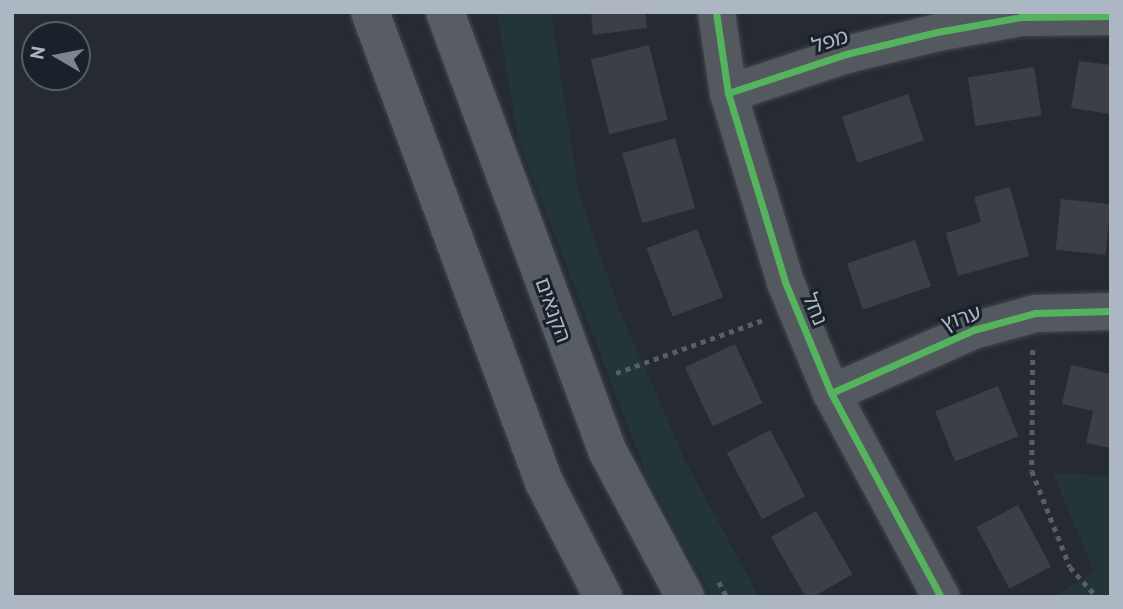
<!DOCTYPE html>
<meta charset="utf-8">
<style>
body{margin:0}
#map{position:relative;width:1123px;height:609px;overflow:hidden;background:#252b31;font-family:"PT Sans","Noto Sans Hebrew",sans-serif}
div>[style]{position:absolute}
.green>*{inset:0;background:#233537}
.building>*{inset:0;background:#3c4046;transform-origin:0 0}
.path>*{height:4.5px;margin-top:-2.25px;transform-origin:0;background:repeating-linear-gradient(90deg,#585e63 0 5px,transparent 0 10px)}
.roads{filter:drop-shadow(0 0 2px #42474c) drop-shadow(0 0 2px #42474c)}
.minor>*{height:37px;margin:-18.5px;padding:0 18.5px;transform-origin:18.5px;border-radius:18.5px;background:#54585f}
.secondary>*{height:38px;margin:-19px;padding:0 19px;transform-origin:19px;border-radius:19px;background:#585d64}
.cycleway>*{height:7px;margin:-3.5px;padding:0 3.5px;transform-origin:3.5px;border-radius:3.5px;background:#56b35d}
span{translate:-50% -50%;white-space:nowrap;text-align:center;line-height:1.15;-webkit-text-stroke:6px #19212b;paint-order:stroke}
.street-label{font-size:21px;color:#adb6c3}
.frame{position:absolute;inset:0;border:14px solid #adb6c3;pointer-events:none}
.north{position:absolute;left:21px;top:21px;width:70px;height:70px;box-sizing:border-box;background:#19212b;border:2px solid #545d68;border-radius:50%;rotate:280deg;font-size:19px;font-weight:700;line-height:28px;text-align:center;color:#adb6c3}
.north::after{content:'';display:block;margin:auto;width:24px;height:32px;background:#7d8590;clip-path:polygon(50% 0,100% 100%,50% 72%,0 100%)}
</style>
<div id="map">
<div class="green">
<div style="clip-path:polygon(497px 12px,551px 12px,579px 195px,621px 314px,686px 462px,759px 597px,712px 597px,647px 476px,518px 140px)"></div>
<div style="clip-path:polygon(1053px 473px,1111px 476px,1111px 597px,1052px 597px,1094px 572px)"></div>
</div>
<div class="building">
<div style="clip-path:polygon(591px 12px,645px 12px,647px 28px,593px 35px)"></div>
<div style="left:649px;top:45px;width:77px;height:60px;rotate:76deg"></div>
<div style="clip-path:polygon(1079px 61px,1111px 65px,1111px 114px,1071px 108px)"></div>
<div style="left:1034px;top:67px;width:49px;height:67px;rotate:81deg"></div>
<div style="left:908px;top:94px;width:49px;height:70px;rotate:71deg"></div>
<div style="left:675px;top:138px;width:73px;height:55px;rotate:74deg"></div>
<div style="clip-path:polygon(1010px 187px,1029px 256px,958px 276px,946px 233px,981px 222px,974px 197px)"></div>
<div style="left:1061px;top:199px;width:50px;height:51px;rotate:6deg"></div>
<div style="left:697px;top:229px;width:73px;height:54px;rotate:69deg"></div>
<div style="left:915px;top:240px;width:49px;height:72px;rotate:71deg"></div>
<div style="left:735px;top:344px;width:65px;height:55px;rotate:65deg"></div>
<div style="clip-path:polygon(1071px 365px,1111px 374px,1111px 448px,1086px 443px,1093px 411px,1062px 404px)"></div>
<div style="left:998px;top:386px;width:54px;height:68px;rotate:68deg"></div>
<div style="left:770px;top:430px;width:75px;height:49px;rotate:62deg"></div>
<div style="left:1018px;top:505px;width:70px;height:47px;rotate:62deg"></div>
<div style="left:816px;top:511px;width:73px;height:52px;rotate:60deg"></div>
</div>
<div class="path">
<div style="left:1033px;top:350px;width:121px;rotate:90.5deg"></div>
<div style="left:1032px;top:471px;width:103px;rotate:68.4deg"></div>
<div style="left:1070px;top:567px;width:40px;rotate:48deg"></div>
<div style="left:616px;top:373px;width:159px;rotate:-19.8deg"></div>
<div style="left:719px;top:582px;width:17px;rotate:62deg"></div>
<div style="left:1110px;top:597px;width:1px;rotate:-45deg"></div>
</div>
<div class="roads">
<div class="minor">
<div style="left:716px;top:12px;width:82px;rotate:81.6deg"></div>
<div style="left:728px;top:93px;width:197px;rotate:73.2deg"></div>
<div style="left:785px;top:282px;width:120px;rotate:67.5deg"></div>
<div style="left:831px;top:393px;width:232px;rotate:61.7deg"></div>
<div style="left:728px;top:93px;width:124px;rotate:-18.3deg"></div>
<div style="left:846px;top:54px;width:94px;rotate:-13.6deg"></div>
<div style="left:937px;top:32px;width:85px;rotate:-10.1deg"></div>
<div style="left:1021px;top:17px;width:90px;rotate:-0.6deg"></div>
<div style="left:831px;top:393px;width:155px;rotate:-23.9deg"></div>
<div style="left:973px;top:330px;width:64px;rotate:-15.3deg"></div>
<div style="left:1035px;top:313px;width:76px;rotate:-1.5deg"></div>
</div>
<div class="secondary">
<div style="left:370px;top:12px;width:501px;rotate:69.68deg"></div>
<div style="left:544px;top:482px;width:129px;rotate:62.8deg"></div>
<div style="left:445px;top:12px;width:469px;rotate:69.7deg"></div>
<div style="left:608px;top:452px;width:164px;rotate:62deg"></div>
</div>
</div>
<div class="cycleway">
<div style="left:716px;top:12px;width:82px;rotate:81.6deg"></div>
<div style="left:728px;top:93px;width:197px;rotate:73.2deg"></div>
<div style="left:785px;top:282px;width:120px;rotate:67.5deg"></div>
<div style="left:831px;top:393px;width:232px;rotate:61.7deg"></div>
<div style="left:728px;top:93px;width:124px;rotate:-18.3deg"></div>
<div style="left:846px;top:54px;width:94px;rotate:-13.6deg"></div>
<div style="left:937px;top:32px;width:85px;rotate:-10.1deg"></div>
<div style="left:1021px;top:17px;width:90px;rotate:-0.6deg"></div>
<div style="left:831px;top:393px;width:155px;rotate:-23.9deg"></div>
<div style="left:973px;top:330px;width:64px;rotate:-15.3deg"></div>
<div style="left:1035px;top:313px;width:76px;rotate:-1.5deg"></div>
</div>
<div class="street-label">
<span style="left:830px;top:41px;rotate:-17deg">מפל</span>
<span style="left:815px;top:309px;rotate:68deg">נחל</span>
<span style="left:553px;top:310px;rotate:70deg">הקנאים</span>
<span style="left:961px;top:318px;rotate:-19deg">ערוץ</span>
</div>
<div class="frame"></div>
<div class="north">N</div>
</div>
